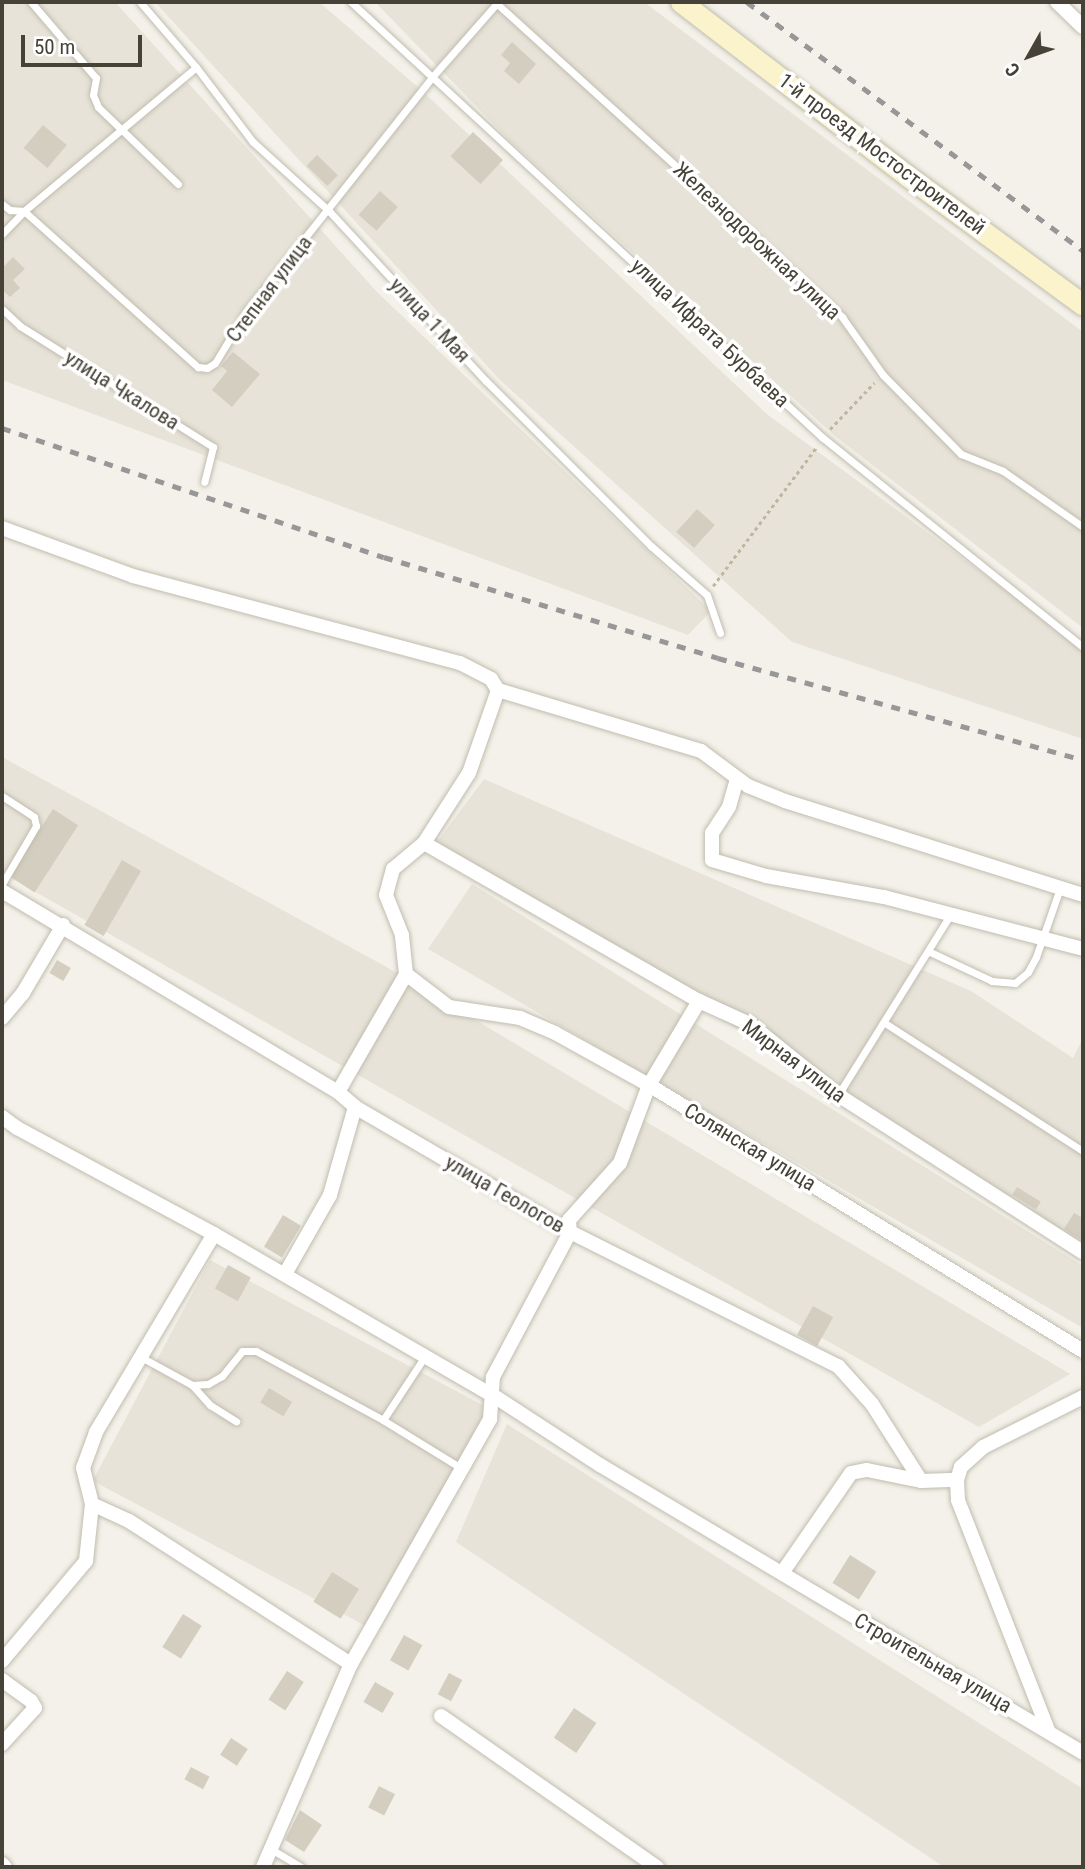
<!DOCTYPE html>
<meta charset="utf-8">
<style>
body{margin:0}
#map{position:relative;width:1085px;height:1869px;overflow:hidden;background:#f3f1e9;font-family:"Roboto Condensed",sans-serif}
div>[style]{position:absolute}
.residential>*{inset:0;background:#e7e3d8;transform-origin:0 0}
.building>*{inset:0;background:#d4cec0;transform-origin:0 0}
.path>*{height:2.5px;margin-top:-1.25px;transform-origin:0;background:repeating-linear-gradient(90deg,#beb69f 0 3.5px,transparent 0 7px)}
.roads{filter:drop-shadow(0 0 2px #c1bcaf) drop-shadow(0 0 2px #c1bcaf)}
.lane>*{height:7px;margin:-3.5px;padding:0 3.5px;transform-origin:3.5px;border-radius:3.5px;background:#fff}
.street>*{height:14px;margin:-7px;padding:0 7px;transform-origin:7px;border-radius:7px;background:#fff}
.secondary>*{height:21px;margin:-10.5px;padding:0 10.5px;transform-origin:10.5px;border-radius:10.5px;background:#faf3cc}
.rail>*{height:4.5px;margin-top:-2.25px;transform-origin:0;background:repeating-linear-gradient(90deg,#979797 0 9px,transparent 0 18px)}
span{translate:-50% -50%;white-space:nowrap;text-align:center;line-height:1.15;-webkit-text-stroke:7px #fff;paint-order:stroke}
.street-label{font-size:21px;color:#464238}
.frame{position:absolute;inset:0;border:4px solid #464238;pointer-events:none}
.north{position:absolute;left:994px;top:21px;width:70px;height:70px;-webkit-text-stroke:5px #fff;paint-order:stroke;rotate:230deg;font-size:19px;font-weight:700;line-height:28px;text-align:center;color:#464238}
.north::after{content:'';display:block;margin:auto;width:24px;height:32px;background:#464238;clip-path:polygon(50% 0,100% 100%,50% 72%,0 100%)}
.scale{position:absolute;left:21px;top:35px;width:121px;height:32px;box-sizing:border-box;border:4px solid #464238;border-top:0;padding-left:9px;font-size:21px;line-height:24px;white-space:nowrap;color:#464238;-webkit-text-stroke:5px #fff;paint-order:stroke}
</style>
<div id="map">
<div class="residential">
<div style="clip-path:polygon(2px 2px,115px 2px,377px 292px,711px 611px,688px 635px,2px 380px)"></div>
<div style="clip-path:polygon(155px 2px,319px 2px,420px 89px,768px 415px,1083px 647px,1083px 739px,792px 642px,500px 380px)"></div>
<div style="clip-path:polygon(375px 2px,644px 2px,1083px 332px,1083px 628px,835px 436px,511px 142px)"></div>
<div style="clip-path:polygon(2px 757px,383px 965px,1070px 1374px,979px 1427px,2px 873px)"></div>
<div style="clip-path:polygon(484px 779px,971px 991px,1073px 1058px,1083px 1038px,1083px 1245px,437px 842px)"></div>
<div style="clip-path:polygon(472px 884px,1083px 1266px,1083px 1328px,428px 949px)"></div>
<div style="left:210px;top:1260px;width:322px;height:250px;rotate:28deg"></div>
<div style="clip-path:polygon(507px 1424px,1083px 1789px,1083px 1867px,944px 1867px,456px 1542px)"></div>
</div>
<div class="building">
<div style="clip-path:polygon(512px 42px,536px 64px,519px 84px,504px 71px,510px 63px,501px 55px)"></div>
<div style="left:43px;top:125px;width:31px;height:30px;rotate:40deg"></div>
<div style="left:473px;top:132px;width:41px;height:33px;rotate:43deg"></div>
<div style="left:317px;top:155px;width:29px;height:15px;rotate:44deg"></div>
<div style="left:380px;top:191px;width:24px;height:32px;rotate:42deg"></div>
<div style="clip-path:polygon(13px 257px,25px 269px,13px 280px,20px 288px,10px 297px,2px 290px,2px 268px)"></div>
<div style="clip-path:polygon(233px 352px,260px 374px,232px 407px,212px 390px,227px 371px,221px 366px)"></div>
<div style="left:697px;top:509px;width:24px;height:31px;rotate:42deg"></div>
<div style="left:53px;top:809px;width:30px;height:80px;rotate:33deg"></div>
<div style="left:122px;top:860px;width:22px;height:75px;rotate:30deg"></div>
<div style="left:57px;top:960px;width:16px;height:15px;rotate:30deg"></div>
<div style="left:1017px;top:1187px;width:28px;height:9px;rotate:32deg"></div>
<div style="clip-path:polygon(1074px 1213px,1083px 1218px,1083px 1241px,1064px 1229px)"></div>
<div style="left:283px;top:1215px;width:21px;height:37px;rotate:31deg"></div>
<div style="left:228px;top:1265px;width:26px;height:27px;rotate:29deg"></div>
<div style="left:813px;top:1306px;width:23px;height:33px;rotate:29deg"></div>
<div style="left:269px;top:1388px;width:27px;height:17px;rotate:31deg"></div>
<div style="left:850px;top:1555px;width:31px;height:33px;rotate:32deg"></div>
<div style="left:332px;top:1572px;width:32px;height:35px;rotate:32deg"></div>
<div style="left:183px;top:1614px;width:22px;height:39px;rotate:32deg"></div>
<div style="left:404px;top:1635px;width:21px;height:29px;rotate:29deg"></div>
<div style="left:287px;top:1671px;width:20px;height:34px;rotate:33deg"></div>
<div style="left:449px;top:1673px;width:15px;height:24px;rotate:28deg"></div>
<div style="left:375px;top:1682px;width:22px;height:23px;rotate:30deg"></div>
<div style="left:574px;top:1708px;width:27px;height:36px;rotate:34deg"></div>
<div style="left:231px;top:1738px;width:20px;height:20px;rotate:33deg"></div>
<div style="left:191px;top:1767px;width:21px;height:14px;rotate:28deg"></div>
<div style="left:379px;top:1786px;width:18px;height:24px;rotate:27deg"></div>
<div style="clip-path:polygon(300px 1810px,322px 1825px,304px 1852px,285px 1840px)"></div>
</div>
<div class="path">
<div style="left:830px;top:429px;width:64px;rotate:-46.3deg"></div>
<div style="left:713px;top:586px;width:172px;rotate:-53.3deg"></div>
</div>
<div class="roads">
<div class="lane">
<div style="left:31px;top:2px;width:100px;rotate:49.5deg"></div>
<div style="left:96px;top:78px;width:17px;rotate:100deg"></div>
<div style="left:93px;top:95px;width:13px;rotate:67deg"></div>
<div style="left:98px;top:107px;width:111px;rotate:43.9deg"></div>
<div style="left:140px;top:2px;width:86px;rotate:49.3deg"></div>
<div style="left:196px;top:67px;width:94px;rotate:52.8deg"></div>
<div style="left:253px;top:142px;width:103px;rotate:42.2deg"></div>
<div style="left:329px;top:211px;width:231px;rotate:47.3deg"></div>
<div style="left:486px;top:381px;width:233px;rotate:45deg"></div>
<div style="left:651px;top:546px;width:74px;rotate:41.2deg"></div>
<div style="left:707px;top:595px;width:40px;rotate:71.1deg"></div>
<div style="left:351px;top:2px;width:643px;rotate:42.73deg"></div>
<div style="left:823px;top:438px;width:334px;rotate:38.8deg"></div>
<div style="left:495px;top:2px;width:469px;rotate:42.2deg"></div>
<div style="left:842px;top:317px;width:71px;rotate:54.7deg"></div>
<div style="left:883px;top:375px;width:111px;rotate:45.4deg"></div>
<div style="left:961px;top:454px;width:45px;rotate:22deg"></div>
<div style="left:1003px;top:471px;width:98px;rotate:35deg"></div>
<div style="left:2px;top:204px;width:10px;rotate:37deg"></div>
<div style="left:10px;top:210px;width:14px;rotate:4deg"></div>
<div style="left:24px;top:211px;width:234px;rotate:41.9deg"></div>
<div style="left:198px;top:367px;width:9px;rotate:6deg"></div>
<div style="left:207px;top:368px;width:9px;rotate:-32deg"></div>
<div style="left:215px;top:363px;width:60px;rotate:-58.7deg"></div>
<div style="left:246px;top:312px;width:301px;rotate:-51.6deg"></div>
<div style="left:433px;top:76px;width:98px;rotate:-48.7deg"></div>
<div style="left:2px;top:234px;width:32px;rotate:-46deg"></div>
<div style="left:24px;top:211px;width:224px;rotate:-39.9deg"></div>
<div style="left:2px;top:309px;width:25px;rotate:43deg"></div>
<div style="left:20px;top:326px;width:228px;rotate:32.1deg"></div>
<div style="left:213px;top:447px;width:36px;rotate:104deg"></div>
<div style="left:2px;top:796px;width:38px;rotate:33deg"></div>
<div style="left:34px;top:817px;width:9px;rotate:77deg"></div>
<div style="left:36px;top:826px;width:67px;rotate:120.4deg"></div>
<div style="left:928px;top:951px;width:71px;rotate:25.1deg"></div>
<div style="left:992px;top:981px;width:23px;rotate:5deg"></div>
<div style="left:1015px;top:983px;width:17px;rotate:-40deg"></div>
<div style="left:1028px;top:972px;width:17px;rotate:-62deg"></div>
<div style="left:1036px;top:957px;width:73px;rotate:-70.8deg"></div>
<div style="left:885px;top:1023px;width:236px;rotate:32.9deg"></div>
<div style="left:838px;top:1095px;width:212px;rotate:-58.1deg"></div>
<div style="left:141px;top:1357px;width:58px;rotate:28.8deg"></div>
<div style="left:192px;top:1385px;width:16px;rotate:-4deg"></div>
<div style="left:208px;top:1384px;width:16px;rotate:-30deg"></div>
<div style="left:222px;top:1376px;width:32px;rotate:-51deg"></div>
<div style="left:242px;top:1351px;width:14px"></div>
<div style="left:256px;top:1351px;width:145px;rotate:28.5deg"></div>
<div style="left:383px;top:1420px;width:92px;rotate:31.6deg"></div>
<div style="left:192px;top:1385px;width:27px;rotate:48deg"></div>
<div style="left:210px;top:1405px;width:31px;rotate:32deg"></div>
<div style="left:383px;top:1420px;width:77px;rotate:-56.7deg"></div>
<div style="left:271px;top:1849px;width:35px;rotate:31deg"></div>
</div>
<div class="street">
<div style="left:1057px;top:2px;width:36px;rotate:44deg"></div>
<div style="left:2px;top:528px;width:140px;rotate:20.1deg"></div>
<div style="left:133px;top:576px;width:338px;rotate:14.9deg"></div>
<div style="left:460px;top:663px;width:35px;rotate:27deg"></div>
<div style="left:491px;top:679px;width:13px;rotate:58deg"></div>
<div style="left:498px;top:690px;width:212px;rotate:16.7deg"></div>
<div style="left:701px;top:751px;width:59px;rotate:36.7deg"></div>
<div style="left:748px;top:786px;width:40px;rotate:22deg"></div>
<div style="left:785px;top:801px;width:312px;rotate:17.5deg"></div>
<div style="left:737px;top:779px;width:29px;rotate:106deg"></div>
<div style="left:729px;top:807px;width:31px;rotate:123deg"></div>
<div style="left:712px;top:833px;width:27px;rotate:90deg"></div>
<div style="left:712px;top:860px;width:56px;rotate:16.5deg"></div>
<div style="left:766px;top:876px;width:120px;rotate:10.1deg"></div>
<div style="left:884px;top:897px;width:206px;rotate:14.6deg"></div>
<div style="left:424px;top:843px;width:317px;rotate:29.9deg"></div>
<div style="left:699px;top:1001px;width:56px;rotate:24.3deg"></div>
<div style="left:750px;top:1024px;width:113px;rotate:38.9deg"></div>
<div style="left:838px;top:1095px;width:291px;rotate:32.7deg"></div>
<div style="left:2px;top:891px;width:392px;rotate:30.9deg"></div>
<div style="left:338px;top:1092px;width:23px;rotate:41deg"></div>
<div style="left:355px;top:1107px;width:249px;rotate:30.2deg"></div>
<div style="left:570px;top:1232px;width:300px;rotate:26.6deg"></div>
<div style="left:838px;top:1366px;width:51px;rotate:48.2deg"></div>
<div style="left:872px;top:1404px;width:91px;rotate:57.5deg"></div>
<div style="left:406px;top:974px;width:54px;rotate:37.5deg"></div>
<div style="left:449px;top:1007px;width:72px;rotate:8.8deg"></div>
<div style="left:520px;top:1018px;width:38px;rotate:23deg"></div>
<div style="left:555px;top:1033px;width:107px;rotate:29deg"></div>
<div style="left:649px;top:1085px;width:509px;rotate:31.5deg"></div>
<div style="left:2px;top:1018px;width:33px;rotate:-50deg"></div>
<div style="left:23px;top:993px;width:79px;rotate:-59.5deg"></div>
<div style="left:338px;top:1092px;width:136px;rotate:-60deg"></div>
<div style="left:406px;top:974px;width:39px;rotate:-96deg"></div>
<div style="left:402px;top:935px;width:43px;rotate:-111.8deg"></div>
<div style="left:386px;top:895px;width:27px;rotate:-75deg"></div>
<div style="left:393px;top:869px;width:40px;rotate:-40deg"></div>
<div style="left:424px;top:843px;width:83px;rotate:-57.3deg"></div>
<div style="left:469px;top:773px;width:88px;rotate:-70.7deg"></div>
<div style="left:2px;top:1117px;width:19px;rotate:36deg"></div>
<div style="left:17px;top:1128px;width:224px;rotate:28.3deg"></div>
<div style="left:214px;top:1234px;width:323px;rotate:30.1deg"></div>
<div style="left:494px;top:1396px;width:126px;rotate:33.1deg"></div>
<div style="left:600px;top:1465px;width:562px;rotate:30.81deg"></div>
<div style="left:285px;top:1274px;width:91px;rotate:-60.3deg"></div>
<div style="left:330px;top:1195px;width:91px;rotate:-74.1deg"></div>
<div style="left:92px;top:1504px;width:41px;rotate:24.7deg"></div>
<div style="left:129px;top:1521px;width:264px;rotate:32.8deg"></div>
<div style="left:782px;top:1573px;width:121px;rotate:-55.4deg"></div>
<div style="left:851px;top:1473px;width:16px;rotate:-11deg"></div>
<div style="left:867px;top:1470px;width:55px;rotate:11.5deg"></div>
<div style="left:921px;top:1481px;width:36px;rotate:-2deg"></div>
<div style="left:2px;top:1661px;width:131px;rotate:-50deg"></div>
<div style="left:86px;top:1561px;width:57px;rotate:-84deg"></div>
<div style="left:92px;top:1504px;width:37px;rotate:-104deg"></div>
<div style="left:83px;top:1468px;width:38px;rotate:-70deg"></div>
<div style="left:96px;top:1432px;width:230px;rotate:-59.2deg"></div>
<div style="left:2px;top:1680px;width:36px;rotate:36deg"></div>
<div style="left:31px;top:1701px;width:8px;rotate:60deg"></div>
<div style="left:35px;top:1708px;width:49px;rotate:132.5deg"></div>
<div style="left:441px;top:1716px;width:264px;rotate:35deg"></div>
<div style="left:1048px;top:1730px;width:247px;rotate:-111.4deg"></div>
<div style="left:958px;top:1500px;width:20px;rotate:-93deg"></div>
<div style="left:957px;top:1480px;width:14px;rotate:-73deg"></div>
<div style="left:961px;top:1467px;width:30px;rotate:-42deg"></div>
<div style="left:983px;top:1447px;width:112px;rotate:-26.6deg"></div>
<div style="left:2px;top:1864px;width:4px;rotate:45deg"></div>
<div style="left:263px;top:1867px;width:221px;rotate:-66.6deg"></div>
<div style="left:351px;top:1664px;width:282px;rotate:-60.4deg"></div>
<div style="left:490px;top:1419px;width:42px;rotate:-85.9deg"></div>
<div style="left:493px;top:1377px;width:164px;rotate:-62deg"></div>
<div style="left:570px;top:1232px;width:12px;rotate:-95deg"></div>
<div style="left:569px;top:1220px;width:76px;rotate:-48.2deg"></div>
<div style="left:620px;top:1163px;width:83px;rotate:-69.6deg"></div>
<div style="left:649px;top:1085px;width:98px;rotate:-59.2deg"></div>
</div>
<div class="secondary">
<div style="left:681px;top:2px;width:287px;rotate:37.5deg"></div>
<div style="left:909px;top:177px;width:216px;rotate:36.3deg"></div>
</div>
</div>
<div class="rail">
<div style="left:747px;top:2px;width:418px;rotate:36.5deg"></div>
<div style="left:2px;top:428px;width:403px;rotate:18.7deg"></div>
<div style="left:384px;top:557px;width:349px;rotate:16.8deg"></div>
<div style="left:718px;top:658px;width:379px;rotate:15.6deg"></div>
</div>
<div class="street-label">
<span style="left:882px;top:154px;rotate:37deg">1-й проезд Мостостроителей</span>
<span style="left:757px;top:241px;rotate:43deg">Железнодорожная улица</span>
<span style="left:269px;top:289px;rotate:-53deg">Степная улица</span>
<span style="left:430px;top:320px;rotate:47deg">улица 1 Мая</span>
<span style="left:710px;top:333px;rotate:43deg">улица Ифрата Бурбаева</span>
<span style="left:122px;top:390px;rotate:32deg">улица Чкалова</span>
<span style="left:794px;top:1061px;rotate:37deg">Мирная улица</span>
<span style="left:750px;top:1147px;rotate:31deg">Солянская улица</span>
<span style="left:505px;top:1194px;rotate:30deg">улица Геологов</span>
<span style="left:933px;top:1663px;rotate:30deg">Строительная улица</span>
</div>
<div class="frame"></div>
<div class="north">С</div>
<div class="scale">50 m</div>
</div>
